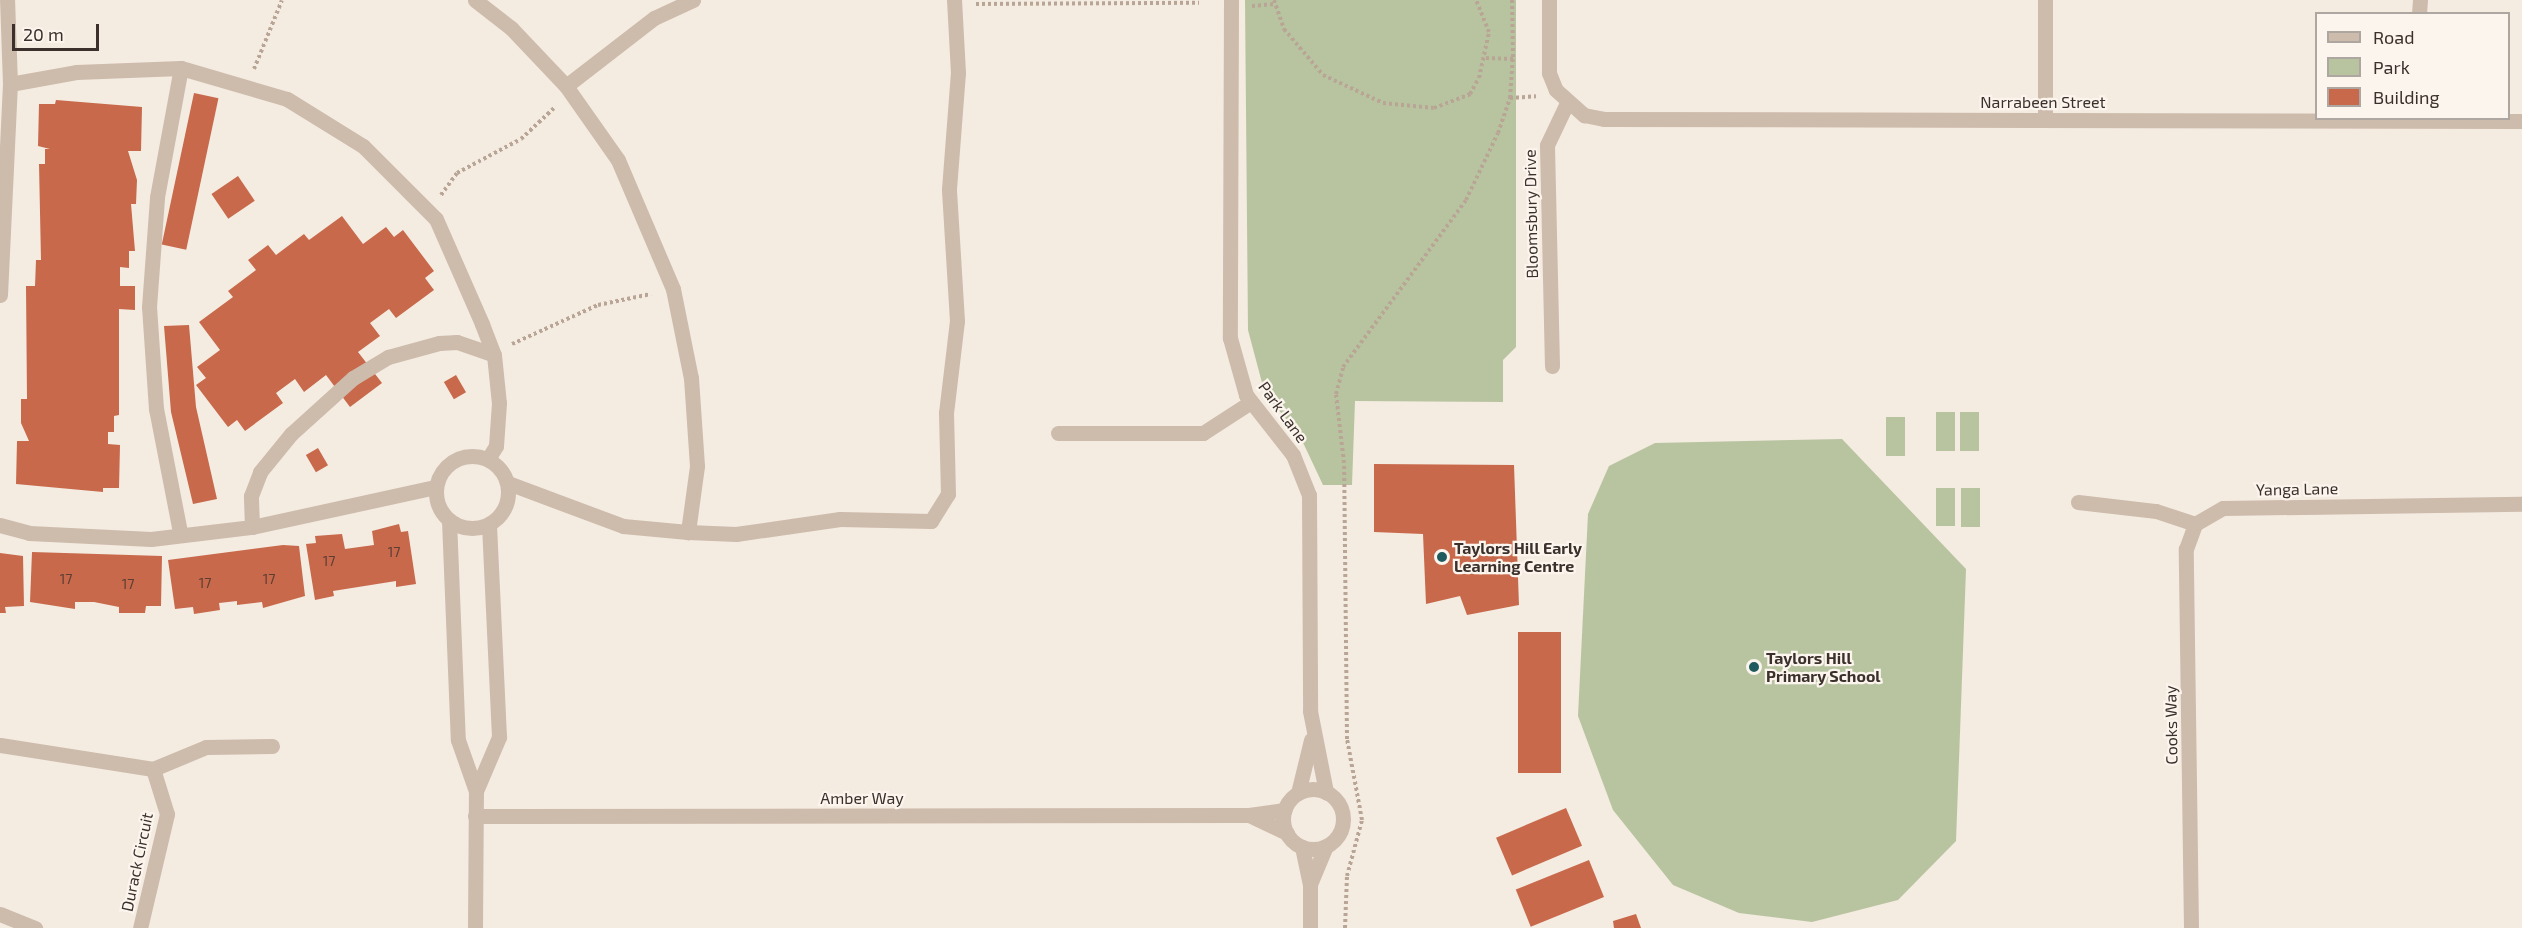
<!DOCTYPE html>
<style>
body{margin:0}
#map{position:relative;width:2522px;height:928px;overflow:hidden;background:#f4ebe1;font-family:"Exo 2",sans-serif}
div>[style]{position:absolute}
.green>*{inset:0;background:#b8c4a0;transform-origin:0 0}
.building>*{inset:0;background:#c8694b;transform-origin:0 0}
.path>*{height:4px;margin-top:-2px;transform-origin:0;background:repeating-linear-gradient(90deg,#b9a596 0 3px,transparent 0 6px)}
.lane>*{height:15px;margin:-7.5px;padding:0 7.5px;transform-origin:7.5px;border-radius:7.5px;background:#cdbbac}
.lane>.ring{margin:-7.5px;padding:0;box-sizing:content-box;background:none;border:15px solid #cdbbac;border-radius:50%}
.street>*{height:15px;margin:-7.5px;padding:0 7.5px;transform-origin:7.5px;border-radius:7.5px;background:#cdbbac}
.street>.ring{margin:-7.5px;padding:0;box-sizing:content-box;background:none;border:15px solid #cdbbac;border-radius:50%}
.dots>*{width:16px;height:16px;translate:-50% -50%;box-sizing:border-box;border:3px solid #fbf5ee;border-radius:50%}
span{translate:-50% -50%;white-space:nowrap;text-align:center;line-height:1.15;-webkit-text-stroke:4.5px #fbf5ee;paint-order:stroke}
.number-label{font-size:14px;color:#5e3e33}
.number-label span{-webkit-text-stroke-width:0}
.street-label{font-size:16px;color:#3b302b}
.poi-label{font-size:16px;color:#3b302b;font-weight:700}
.left{translate:0 -50%;text-align:left}
.legend{position:absolute;left:2315px;top:12px;width:195px;height:108px;box-sizing:border-box;background:#fbf5ee;border:2px solid #aea6a0;margin:0;padding:8px 10px;list-style:none;font-size:18px;color:#3b302b}
.legend li{display:flex;align-items:center;gap:12px;height:30px}
.legend b{width:30px;border:2px solid #aea6a0}
.scale{position:absolute;left:12px;top:24px;width:87px;height:27px;box-sizing:border-box;border:3px solid #3b302b;border-top:0;padding-left:8px;font-size:18px;line-height:21px;white-space:nowrap;color:#3b302b;-webkit-text-stroke:4px #fbf5ee;paint-order:stroke}
</style>
<div id="map">
<div class="green">
<div style="clip-path:polygon(1245px 0,1516px 0,1516px 347px,1503px 360px,1503px 402px,1355px 401px,1352px 485px,1323px 485px,1299px 434px,1265px 394px,1248px 330px)"></div>
<div style="left:1936px;top:412px;width:19px;height:39px"></div>
<div style="left:1960px;top:412px;width:19px;height:39px"></div>
<div style="left:1886px;top:417px;width:19px;height:39px"></div>
<div style="clip-path:polygon(1842px 439px,1966px 569px,1956px 841px,1898px 900px,1812px 922px,1739px 913px,1673px 885px,1613px 810px,1578px 716px,1588px 514px,1609px 466px,1655px 443px)"></div>
<div style="left:1936px;top:488px;width:19px;height:38px"></div>
<div style="left:1961px;top:488px;width:19px;height:39px"></div>
</div>
<div class="building">
<div style="left:194px;top:93px;width:25px;height:155px;rotate:12deg"></div>
<div style="clip-path:polygon(56px 100px,142px 107px,141px 151px,128px 151px,137px 180px,136px 204px,131px 204px,135px 251px,129px 251px,129px 268px,120px 267px,120px 286px,135px 286px,135px 310px,119px 309px,119px 415px,114px 416px,114px 432px,108px 432px,108px 444px,120px 445px,119px 488px,103px 488px,103px 492px,16px 484px,17px 441px,29px 441px,21px 423px,21px 399px,27px 399px,26px 286px,35px 286px,36px 260px,41px 260px,39px 164px,45px 164px,45px 149px,50px 149px,38px 146px,39px 104px,55px 104px)"></div>
<div style="left:238px;top:176px;width:30px;height:32px;rotate:56deg"></div>
<div style="clip-path:polygon(342px 216px,363px 244px,386px 227px,394px 237px,403px 230px,434px 271px,425px 278px,434px 290px,396px 318px,389px 309px,370px 323px,380px 336px,358px 352px,382px 383px,350px 407px,326px 375px,304px 392px,295px 379px,276px 393px,283px 403px,245px 431px,237px 420px,228px 427px,196px 385px,206px 378px,197px 367px,220px 350px,199px 322px,233px 297px,228px 291px,256px 270px,248px 260px,268px 245px,276px 255px,304px 234px,309px 240px)"></div>
<div style="clip-path:polygon(189px 325px,196px 407px,217px 499px,193px 504px,171px 412px,164px 326px)"></div>
<div style="left:456px;top:375px;width:20px;height:14px;rotate:60deg"></div>
<div style="left:318px;top:448px;width:20px;height:14px;rotate:60deg"></div>
<div style="clip-path:polygon(1374px 464px,1514px 465px,1519px 605px,1467px 615px,1460px 596px,1426px 604px,1423px 534px,1374px 532px)"></div>
<div style="clip-path:polygon(399px 524px,401px 532px,408px 531px,416px 584px,396px 587px,396px 581px,333px 591px,334px 596px,315px 600px,306px 544px,316px 543px,315px 536px,342px 534px,345px 549px,374px 545px,372px 531px)"></div>
<div style="clip-path:polygon(283px 545px,299px 546px,305px 596px,263px 608px,262px 602px,237px 605px,237px 601px,219px 603px,220px 610px,194px 614px,193px 607px,175px 609px,168px 560px)"></div>
<div style="clip-path:polygon(32px 552px,162px 556px,161px 606px,146px 606px,145px 613px,119px 613px,119px 607px,94px 602px,75px 602px,75px 609px,30px 602px)"></div>
<div style="clip-path:polygon(0 553px,23px 556px,24px 606px,5px 607px,6px 613px,0 613px)"></div>
<div style="left:1518px;top:632px;width:43px;height:141px"></div>
<div style="left:1566px;top:808px;width:41px;height:76px;rotate:67deg"></div>
<div style="left:1589px;top:860px;width:40px;height:79px;rotate:68deg"></div>
<div style="clip-path:polygon(1636px 914px,1641px 928px,1614px 928px,1613px 921px)"></div>
</div>
<div class="path">
<div style="left:1274px;top:0;width:31px;rotate:71deg"></div>
<div style="left:1284px;top:29px;width:60px;rotate:49.7deg"></div>
<div style="left:1323px;top:75px;width:66px;rotate:25deg"></div>
<div style="left:1383px;top:103px;width:51px;rotate:5.6deg"></div>
<div style="left:1434px;top:108px;width:39px;rotate:-21deg"></div>
<div style="left:1470px;top:94px;width:18px;rotate:-61deg"></div>
<div style="left:1479px;top:78px;width:47px;rotate:-77.7deg"></div>
<div style="left:1489px;top:32px;width:35px;rotate:-112deg"></div>
<div style="left:1512px;top:0;width:59px;rotate:89deg"></div>
<div style="left:976px;top:4px;width:223px;rotate:-0.3deg"></div>
<div style="left:1252px;top:6px;width:23px;rotate:-5deg"></div>
<div style="left:254px;top:69px;width:74px;rotate:-67.9deg"></div>
<div style="left:1510px;top:98px;width:26px;rotate:-4deg"></div>
<div style="left:441px;top:195px;width:27px;rotate:-54deg"></div>
<div style="left:457px;top:173px;width:72px;rotate:-28deg"></div>
<div style="left:521px;top:139px;width:45px;rotate:-43.2deg"></div>
<div style="left:512px;top:344px;width:94px;rotate:-24.4deg"></div>
<div style="left:598px;top:305px;width:54px;rotate:-11.7deg"></div>
<div style="left:1345px;top:928px;width:52px;rotate:-87.8deg"></div>
<div style="left:1347px;top:876px;width:58px;rotate:-75deg"></div>
<div style="left:1362px;top:820px;width:82px;rotate:-100.5deg"></div>
<div style="left:1347px;top:739px;width:276px;rotate:-90.6deg"></div>
<div style="left:1344px;top:463px;width:69px;rotate:-96.6deg"></div>
<div style="left:1336px;top:394px;width:28px;rotate:-75deg"></div>
<div style="left:1343px;top:367px;width:207px;rotate:-53.6deg"></div>
<div style="left:1466px;top:200px;width:74px;rotate:-64.5deg"></div>
<div style="left:1498px;top:133px;width:37px;rotate:-71deg"></div>
<div style="left:1510px;top:98px;width:39px;rotate:-86deg"></div>
<div style="left:1513px;top:59px;width:27px;rotate:-178deg"></div>
</div>
<div class="lane">
<div style="left:475px;top:0;width:46px;rotate:37.9deg"></div>
<div style="left:511px;top:28px;width:80px;rotate:46.5deg"></div>
<div style="left:566px;top:86px;width:90px;rotate:54.9deg"></div>
<div style="left:618px;top:160px;width:140px;rotate:66.9deg"></div>
<div style="left:673px;top:289px;width:91px;rotate:78.6deg"></div>
<div style="left:691px;top:378px;width:88px;rotate:86.1deg"></div>
<div style="left:697px;top:466px;width:67px;rotate:97.8deg"></div>
<div style="left:10px;top:84px;width:67px;rotate:-10.3deg"></div>
<div style="left:76px;top:72px;width:105px;rotate:-2.2deg"></div>
<div style="left:181px;top:68px;width:110px;rotate:16.3deg"></div>
<div style="left:287px;top:99px;width:89px;rotate:31.7deg"></div>
<div style="left:363px;top:146px;width:103px;rotate:45deg"></div>
<div style="left:436px;top:219px;width:115px;rotate:66.3deg"></div>
<div style="left:482px;top:324px;width:33px;rotate:69deg"></div>
<div style="left:494px;top:355px;width:48px;rotate:84.1deg"></div>
<div style="left:499px;top:403px;width:43px;rotate:94deg"></div>
<div style="left:496px;top:446px;width:15px;rotate:122deg"></div>
<div style="left:566px;top:86px;width:111px;rotate:-37.7deg"></div>
<div style="left:654px;top:18px;width:43px;rotate:-24.8deg"></div>
<div style="left:0;top:295px;width:211px;rotate:-87.3deg"></div>
<div style="left:10px;top:84px;width:84px;rotate:-92deg"></div>
<div style="left:1552px;top:366px;width:221px;rotate:-91.3deg"></div>
<div style="left:1547px;top:145px;width:47px;rotate:-64.5deg"></div>
<div style="left:1058px;top:433px;width:145px"></div>
<div style="left:1203px;top:433px;width:57px;rotate:-32.9deg"></div>
<div class="ring" style="left:436px;top:456px;width:57px;height:57px"></div>
<div style="left:508px;top:483px;width:123px;rotate:20.5deg"></div>
<div style="left:623px;top:526px;width:65px;rotate:5.3deg"></div>
<div style="left:688px;top:532px;width:48px;rotate:2.4deg"></div>
<div style="left:736px;top:534px;width:105px;rotate:-8.2deg"></div>
<div style="left:840px;top:519px;width:91px;rotate:1.3deg"></div>
<div style="left:931px;top:521px;width:32px;rotate:-58deg"></div>
<div style="left:948px;top:494px;width:81px;rotate:-91.4deg"></div>
<div style="left:946px;top:413px;width:93px;rotate:-83.2deg"></div>
<div style="left:957px;top:321px;width:132px;rotate:-93.5deg"></div>
<div style="left:949px;top:189px;width:116px;rotate:-85.6deg"></div>
<div style="left:958px;top:73px;width:73px;rotate:-93.1deg"></div>
<div style="left:2078px;top:502px;width:79px;rotate:6.6deg"></div>
<div style="left:2156px;top:511px;width:41px;rotate:18.4deg"></div>
<div style="left:449px;top:520px;width:220px;rotate:87.7deg"></div>
<div style="left:458px;top:740px;width:54px;rotate:70.6deg"></div>
<div style="left:0;top:525px;width:30px;rotate:15deg"></div>
<div style="left:29px;top:533px;width:122px;rotate:2.8deg"></div>
<div style="left:151px;top:539px;width:102px;rotate:-6.8deg"></div>
<div style="left:252px;top:527px;width:188px;rotate:-12.3deg"></div>
<div style="left:252px;top:527px;width:31px;rotate:-92deg"></div>
<div style="left:251px;top:496px;width:26px;rotate:-69deg"></div>
<div style="left:260px;top:472px;width:49px;rotate:-50.8deg"></div>
<div style="left:291px;top:434px;width:84px;rotate:-42.1deg"></div>
<div style="left:353px;top:378px;width:41px;rotate:-31deg"></div>
<div style="left:388px;top:357px;width:53px;rotate:-15.4deg"></div>
<div style="left:439px;top:343px;width:18px;rotate:-3deg"></div>
<div style="left:457px;top:342px;width:39px;rotate:19deg"></div>
<div style="left:180px;top:532px;width:125px;rotate:-101deg"></div>
<div style="left:156px;top:409px;width:102px;rotate:-93.9deg"></div>
<div style="left:149px;top:307px;width:110px;rotate:-85.8deg"></div>
<div style="left:157px;top:197px;width:131px;rotate:-79.5deg"></div>
<div style="left:153px;top:769px;width:57px;rotate:-22.5deg"></div>
<div style="left:206px;top:747px;width:66px;rotate:-0.9deg"></div>
<div style="left:476px;top:791px;width:59px;rotate:-66.9deg"></div>
<div style="left:499px;top:737px;width:213px;rotate:-92.7deg"></div>
<div style="left:0;top:914px;width:38px;rotate:22deg"></div>
</div>
<div class="street">
<div style="left:1231px;top:0;width:338px;rotate:90.2deg"></div>
<div style="left:1230px;top:338px;width:59px;rotate:74.3deg"></div>
<div style="left:1246px;top:395px;width:76px;rotate:51.9deg"></div>
<div style="left:1293px;top:455px;width:43px;rotate:68.2deg"></div>
<div style="left:1309px;top:495px;width:216px;rotate:89.7deg"></div>
<div style="left:1310px;top:711px;width:83px;rotate:78.8deg"></div>
<div style="left:1549px;top:0;width:73px;rotate:90deg"></div>
<div style="left:1549px;top:73px;width:18px;rotate:68deg"></div>
<div style="left:1556px;top:90px;width:38px;rotate:42deg"></div>
<div style="left:1584px;top:115px;width:20px;rotate:11deg"></div>
<div style="left:1604px;top:119px;width:918px;rotate:0.12deg"></div>
<div style="left:2045px;top:0;width:120px;rotate:90deg"></div>
<div style="left:2419px;top:14px;width:14px;rotate:-86deg"></div>
<div style="left:0;top:745px;width:155px;rotate:8.9deg"></div>
<div style="left:153px;top:769px;width:47px;rotate:72.7deg"></div>
<div style="left:167px;top:814px;width:117px;rotate:103.3deg"></div>
<div class="ring" style="left:1283px;top:789px;width:45px;height:45px"></div>
<div style="left:1298px;top:793px;width:55px;rotate:-76.2deg"></div>
<div style="left:1249px;top:815px;width:42px;rotate:25.3deg"></div>
<div style="left:475px;top:816px;width:774px;rotate:-0.07deg"></div>
<div style="left:1249px;top:815px;width:36px;rotate:-8deg"></div>
<div style="left:1302px;top:847px;width:38px;rotate:78deg"></div>
<div style="left:1310px;top:884px;width:44px;rotate:90deg"></div>
<div style="left:1310px;top:884px;width:41px;rotate:-67.2deg"></div>
<div style="left:475px;top:928px;width:137px;rotate:-89.6deg"></div>
<div style="left:2191px;top:928px;width:379px;rotate:-90.8deg"></div>
<div style="left:2186px;top:549px;width:27px;rotate:-70deg"></div>
<div style="left:2195px;top:524px;width:32px;rotate:-30deg"></div>
<div style="left:2223px;top:508px;width:299px;rotate:-0.8deg"></div>
</div>
<div class="dots">
<div style="left:1442px;top:557px;background:#1f5a5e"></div>
<div style="left:1754px;top:667px;background:#1f5a5e"></div>
</div>
<div class="number-label">
<span style="left:394px;top:552px">17</span>
<span style="left:329px;top:561px">17</span>
<span style="left:66px;top:579px">17</span>
<span style="left:269px;top:579px">17</span>
<span style="left:205px;top:583px">17</span>
<span style="left:128px;top:584px">17</span>
</div>
<div class="street-label">
<span style="left:2043px;top:102px">Narrabeen Street</span>
<span style="left:1531px;top:214px;rotate:-91deg">Bloomsbury Drive</span>
<span style="left:1283px;top:412px;rotate:54deg">Park Lane</span>
<span style="left:2297px;top:489px;rotate:-1deg">Yanga Lane</span>
<span style="left:2171px;top:725px;rotate:-91deg">Cooks Way</span>
<span style="left:862px;top:798px">Amber Way</span>
<span style="left:137px;top:862px;rotate:-78deg">Durack Circuit</span>
</div>
<div class="poi-label">
<span class="left" style="left:1454px;top:557px">Taylors Hill Early<br>Learning Centre</span>
<span class="left" style="left:1766px;top:667px">Taylors Hill<br>Primary School</span>
</div>
<ul class="legend">
<li><b style="height:8px;background:#cdbbac"></b>Road</li>
<li><b style="height:16px;background:#b8c4a0"></b>Park</li>
<li><b style="height:16px;background:#c8694b"></b>Building</li>
</ul>
<div class="scale">20 m</div>
</div>
